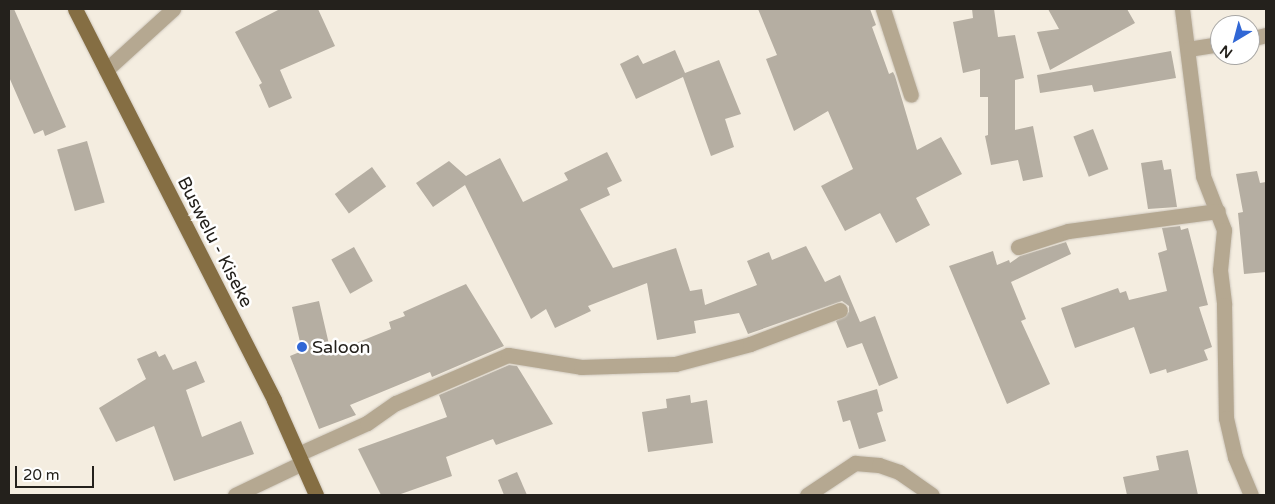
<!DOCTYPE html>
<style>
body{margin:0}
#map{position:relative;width:1275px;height:504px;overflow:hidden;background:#f4ede0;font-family:"Varela Round",sans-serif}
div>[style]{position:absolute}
.building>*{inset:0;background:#b5aea2;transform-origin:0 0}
.roads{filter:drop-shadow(0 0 1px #cfc8bd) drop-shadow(0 0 1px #cfc8bd)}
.minor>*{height:15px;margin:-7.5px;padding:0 7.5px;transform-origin:7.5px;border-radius:7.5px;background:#b5a891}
.major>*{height:15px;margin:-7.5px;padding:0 7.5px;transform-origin:7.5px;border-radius:7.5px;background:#856e43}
.dots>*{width:14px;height:14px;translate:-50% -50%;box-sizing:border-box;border:2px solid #fff;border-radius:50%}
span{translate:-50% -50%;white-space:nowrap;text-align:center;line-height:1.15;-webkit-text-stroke:5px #fff;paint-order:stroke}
.street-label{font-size:18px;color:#24211c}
.poi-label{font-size:18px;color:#24211c}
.left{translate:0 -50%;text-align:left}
.frame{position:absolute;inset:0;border:10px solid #24211c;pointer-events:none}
.north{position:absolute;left:1210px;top:15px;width:50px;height:50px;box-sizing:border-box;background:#fff;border:1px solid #a7a6a4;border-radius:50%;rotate:217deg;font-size:14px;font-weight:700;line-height:20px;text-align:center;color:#24211c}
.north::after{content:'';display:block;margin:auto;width:18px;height:22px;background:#3167d5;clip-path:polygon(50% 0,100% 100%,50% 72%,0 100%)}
.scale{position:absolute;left:15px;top:466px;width:79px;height:22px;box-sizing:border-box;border:2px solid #24211c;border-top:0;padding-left:6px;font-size:15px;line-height:18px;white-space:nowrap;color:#24211c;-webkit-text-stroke:4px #fff;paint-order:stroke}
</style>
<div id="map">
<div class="building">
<div style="clip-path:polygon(9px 9px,14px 9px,66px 127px,45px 136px,43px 130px,34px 134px,9px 77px)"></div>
<div style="clip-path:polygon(280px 9px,318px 9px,335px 46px,280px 70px,292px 98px,269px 108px,259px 85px,262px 83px,235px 32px)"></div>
<div style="clip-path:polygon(758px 9px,870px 9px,876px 25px,872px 27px,889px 74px,893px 72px,895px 76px,917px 150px,941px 137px,962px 174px,916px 198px,930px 225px,896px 243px,880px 213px,845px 231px,821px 186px,853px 169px,828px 111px,794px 131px,766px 59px,777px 55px)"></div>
<div style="clip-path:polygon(972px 9px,994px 9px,998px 37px,1015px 35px,1024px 78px,1015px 80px,1015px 130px,1033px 126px,1043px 177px,1023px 181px,1018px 160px,991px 165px,985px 136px,988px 135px,988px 97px,980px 97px,980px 69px,963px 73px,953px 22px,973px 18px)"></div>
<div style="clip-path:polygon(1048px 9px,1127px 9px,1135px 23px,1050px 70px,1037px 32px,1059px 29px)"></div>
<div style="clip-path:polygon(675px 50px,685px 73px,719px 60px,741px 114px,725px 119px,734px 147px,711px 156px,683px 77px,636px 99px,620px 64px,638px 55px,643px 64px)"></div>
<div style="clip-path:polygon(1171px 51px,1176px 78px,1094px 92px,1092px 85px,1040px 93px,1037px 75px)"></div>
<div style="left:1093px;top:129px;width:43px;height:21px;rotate:69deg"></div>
<div style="left:87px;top:141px;width:64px;height:31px;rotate:74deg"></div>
<div style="clip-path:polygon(607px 152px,622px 181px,607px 188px,610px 195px,580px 209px,613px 268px,676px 248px,690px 291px,702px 289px,705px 305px,757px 285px,747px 261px,769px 252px,772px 260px,806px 246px,825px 282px,840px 275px,860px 322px,875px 316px,898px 378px,879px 386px,862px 343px,847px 348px,836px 321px,849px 312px,849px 306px,842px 301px,748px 334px,739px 313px,694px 321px,696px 333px,657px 340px,647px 283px,588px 306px,591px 311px,555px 328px,546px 309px,531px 319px,465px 185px,433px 207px,416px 183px,449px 161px,466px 176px,500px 158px,523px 202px,568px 180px,564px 173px)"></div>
<div style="clip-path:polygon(1162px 160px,1164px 170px,1171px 169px,1177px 207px,1148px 209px,1141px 163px)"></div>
<div style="left:372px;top:167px;width:24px;height:46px;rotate:54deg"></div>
<div style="clip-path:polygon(1257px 171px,1260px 183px,1266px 182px,1266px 272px,1244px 274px,1238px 213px,1243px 212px,1236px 174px)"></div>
<div style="clip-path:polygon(1180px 226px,1181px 230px,1188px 228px,1208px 305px,1199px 307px,1212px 347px,1204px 350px,1208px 360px,1167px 373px,1166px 369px,1150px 374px,1134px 327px,1075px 348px,1061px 308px,1118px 288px,1120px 293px,1126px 291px,1129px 300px,1167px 291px,1158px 253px,1167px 250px,1162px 228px)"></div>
<div style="clip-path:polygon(1066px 242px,1071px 254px,1011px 282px,1026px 319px,1021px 321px,1050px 384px,1007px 404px,949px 266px,993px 251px,997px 265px,1009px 260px,1010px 263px,1020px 256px)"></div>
<div style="left:354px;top:247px;width:39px;height:26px;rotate:61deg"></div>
<div style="clip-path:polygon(466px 284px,504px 346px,432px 377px,430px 372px,350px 405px,356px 415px,319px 429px,290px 356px,302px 351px,292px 307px,319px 301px,331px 353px,391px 329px,389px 322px,405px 316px,403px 312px)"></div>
<div style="clip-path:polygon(156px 351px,159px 357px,165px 354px,173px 370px,196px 361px,205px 382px,186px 390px,202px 437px,241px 421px,254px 454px,174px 481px,154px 426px,116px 442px,99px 408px,146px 379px,137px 359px)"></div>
<div style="clip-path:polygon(509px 365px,517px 366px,553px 424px,496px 445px,493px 439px,446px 457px,452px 476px,398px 495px,381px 495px,358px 449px,447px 417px,439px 395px)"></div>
<div style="clip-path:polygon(877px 389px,883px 411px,877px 413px,886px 441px,859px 449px,850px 420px,843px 422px,837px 401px)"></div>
<div style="clip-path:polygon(690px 395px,691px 403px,707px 400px,713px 443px,648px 452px,642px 412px,667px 408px,666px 399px)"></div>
<div style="clip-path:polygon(1188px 450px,1198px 495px,1127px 495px,1123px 477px,1159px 470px,1156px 456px)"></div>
<div style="clip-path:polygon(517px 472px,527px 495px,504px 495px,498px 480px)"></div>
</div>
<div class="roads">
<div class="minor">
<div style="left:883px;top:9px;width:90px;rotate:72deg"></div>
<div style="left:1182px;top:9px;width:168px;rotate:82.8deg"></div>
<div style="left:1203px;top:176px;width:58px;rotate:68.7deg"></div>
<div style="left:1224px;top:230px;width:40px;rotate:95.7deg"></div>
<div style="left:1220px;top:270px;width:35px;rotate:83deg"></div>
<div style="left:1224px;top:305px;width:113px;rotate:89deg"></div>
<div style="left:1226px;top:418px;width:40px;rotate:77deg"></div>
<div style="left:1235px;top:457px;width:41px;rotate:67.2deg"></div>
<div style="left:1250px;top:39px;width:16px;rotate:-14deg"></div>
<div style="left:1188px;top:49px;width:32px;rotate:-9deg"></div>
<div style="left:106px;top:70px;width:91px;rotate:-42.3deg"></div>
<div style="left:1018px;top:247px;width:52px;rotate:-17.7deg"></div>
<div style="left:1068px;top:231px;width:151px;rotate:-7.6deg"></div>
<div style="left:298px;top:454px;width:76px;rotate:-24.2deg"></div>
<div style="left:367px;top:423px;width:35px;rotate:-35deg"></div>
<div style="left:396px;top:403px;width:122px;rotate:-23.2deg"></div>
<div style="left:508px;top:355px;width:74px;rotate:9.3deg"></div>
<div style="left:581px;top:367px;width:94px;rotate:-1.8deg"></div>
<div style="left:675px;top:364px;width:78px;rotate:-14.9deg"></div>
<div style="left:750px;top:344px;width:96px;rotate:-20.7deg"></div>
<div style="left:235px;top:495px;width:74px;rotate:-25.5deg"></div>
<div style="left:807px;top:495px;width:58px;rotate:-33.7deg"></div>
<div style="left:855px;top:463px;width:24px;rotate:5deg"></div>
<div style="left:879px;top:465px;width:21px;rotate:19deg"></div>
<div style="left:899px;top:472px;width:40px;rotate:34.9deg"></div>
</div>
<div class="major">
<div style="left:75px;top:9px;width:439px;rotate:63deg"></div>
<div style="left:274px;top:400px;width:104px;rotate:66.1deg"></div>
</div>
</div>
<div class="dots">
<div style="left:302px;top:347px;background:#3167d5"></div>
</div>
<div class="street-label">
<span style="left:215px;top:242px;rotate:63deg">Buswelu - Kiseke</span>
</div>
<div class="poi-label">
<span class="left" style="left:312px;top:347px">Saloon</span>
</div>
<div class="frame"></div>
<div class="north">N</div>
<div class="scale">20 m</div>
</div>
